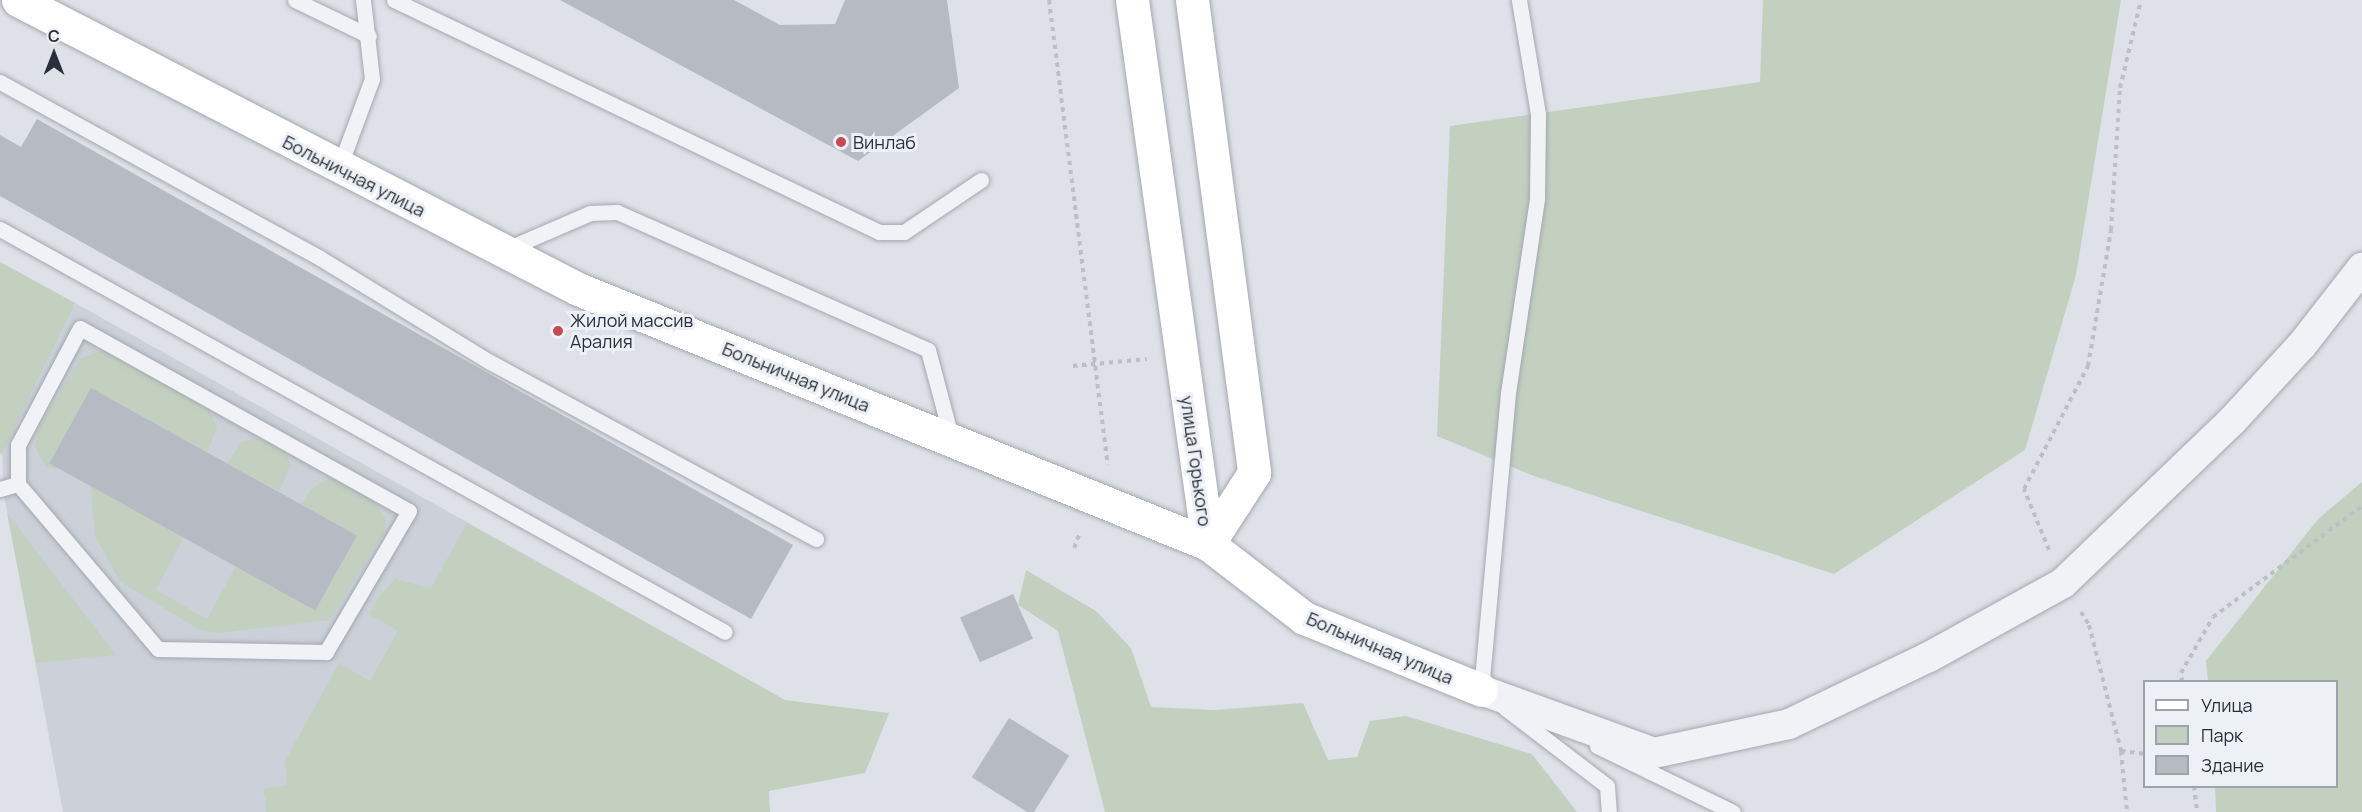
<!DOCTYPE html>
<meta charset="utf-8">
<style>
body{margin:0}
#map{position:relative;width:2362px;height:812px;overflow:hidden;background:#dee1e7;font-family:Manrope,sans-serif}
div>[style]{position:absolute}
.built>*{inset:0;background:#ccd0d8}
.green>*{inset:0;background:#c3d0c0}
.building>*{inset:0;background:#b6bac3;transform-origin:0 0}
.path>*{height:4px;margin-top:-2px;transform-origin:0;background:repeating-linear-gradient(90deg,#bdbfc5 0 4.5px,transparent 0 9px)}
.roads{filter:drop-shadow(0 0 2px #a4a8b0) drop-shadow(0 0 2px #a4a8b0)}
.service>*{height:15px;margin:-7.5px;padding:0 7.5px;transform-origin:7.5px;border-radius:7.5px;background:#f1f2f5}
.minor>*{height:30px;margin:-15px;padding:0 15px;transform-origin:15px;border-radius:15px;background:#f1f2f5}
.secondary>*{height:33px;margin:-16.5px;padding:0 16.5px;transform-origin:16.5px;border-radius:16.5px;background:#fff}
.dots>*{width:16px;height:16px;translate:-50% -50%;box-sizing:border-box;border:3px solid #edf0f4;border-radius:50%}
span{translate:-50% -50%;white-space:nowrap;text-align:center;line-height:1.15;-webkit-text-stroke:6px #edf0f4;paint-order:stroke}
.poi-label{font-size:18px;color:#282e3c}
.left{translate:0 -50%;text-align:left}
.street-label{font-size:18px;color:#282e3c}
.legend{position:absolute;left:2143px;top:680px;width:195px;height:108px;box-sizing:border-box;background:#edf0f4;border:2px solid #9ea2aa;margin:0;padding:8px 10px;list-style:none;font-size:18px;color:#282e3c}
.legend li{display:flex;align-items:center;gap:12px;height:30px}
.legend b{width:30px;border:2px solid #9ea2aa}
.north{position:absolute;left:24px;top:24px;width:60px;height:60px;-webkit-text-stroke:4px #edf0f4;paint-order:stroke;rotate:0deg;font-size:16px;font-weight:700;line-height:24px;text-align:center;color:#282e3c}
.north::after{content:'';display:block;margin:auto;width:21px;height:27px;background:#282e3c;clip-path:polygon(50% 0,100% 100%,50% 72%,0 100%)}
</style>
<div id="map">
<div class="built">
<div style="clip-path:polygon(0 262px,75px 303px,785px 700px,734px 738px,263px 788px,266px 812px,63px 812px,3px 489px)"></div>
</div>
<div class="green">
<div style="clip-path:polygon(1763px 0,2121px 0,2076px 275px,2025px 450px,1834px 574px,1534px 476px,1437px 436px,1450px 126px,1760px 82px)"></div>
<div style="clip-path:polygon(0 262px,75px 303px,1px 456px,0 450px)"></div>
<div style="clip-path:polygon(103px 350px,207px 404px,217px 427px,207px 452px,91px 389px,60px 469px,46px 467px,34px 446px,41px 423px,80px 359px)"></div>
<div style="clip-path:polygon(256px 438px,286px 452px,291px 465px,279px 491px,227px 463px,242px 442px)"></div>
<div style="clip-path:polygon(330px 478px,369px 495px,386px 519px,384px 533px,330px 620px,219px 633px,200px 630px,119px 581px,95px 535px,91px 486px,184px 537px,156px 590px,207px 619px,236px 566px,316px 609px,356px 535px,301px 504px,311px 489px)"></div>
<div style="clip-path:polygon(2362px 482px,2362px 812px,2216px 812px,2215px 787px,2336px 786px,2336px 682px,2208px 681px,2206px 661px,2318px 519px)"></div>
<div style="clip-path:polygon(7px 513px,116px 655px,36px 663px)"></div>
<div style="clip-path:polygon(467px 523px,785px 700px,889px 713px,865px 773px,769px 791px,770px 812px,266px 812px,263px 788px,287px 785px,285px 761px,339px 663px,370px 681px,398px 631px,369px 614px,379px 596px,395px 579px,431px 588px)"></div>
<div style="clip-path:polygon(1026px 570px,1096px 611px,1131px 648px,1151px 707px,1214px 710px,1303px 703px,1328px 760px,1357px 757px,1370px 721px,1406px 716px,1532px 754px,1577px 812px,1105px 812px,1058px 631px,1018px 605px)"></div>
</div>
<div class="building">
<div style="clip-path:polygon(560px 0,734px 0,780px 25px,835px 24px,845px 0,947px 0,959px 88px,858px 161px)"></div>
<div style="clip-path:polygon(37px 119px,793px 545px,751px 619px,0 196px,0 135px,21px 147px)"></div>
<div style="left:91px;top:388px;width:304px;height:86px;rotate:29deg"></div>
<div style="left:1013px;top:594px;width:49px;height:58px;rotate:66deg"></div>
<div style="left:1009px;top:718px;width:71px;height:70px;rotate:32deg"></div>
</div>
<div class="path">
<div style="left:1049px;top:0;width:468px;rotate:82.8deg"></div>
<div style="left:1073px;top:366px;width:74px;rotate:-5.4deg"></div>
<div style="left:1074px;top:548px;width:17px;rotate:-69deg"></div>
<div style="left:2049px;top:550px;width:66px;rotate:-112.3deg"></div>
<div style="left:2024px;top:489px;width:139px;rotate:-62.5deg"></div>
<div style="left:2088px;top:366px;width:138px;rotate:-80.4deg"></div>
<div style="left:2111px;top:230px;width:142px;rotate:-86.4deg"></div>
<div style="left:2120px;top:88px;width:90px;rotate:-76.6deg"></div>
<div style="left:2081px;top:612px;width:15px;rotate:58deg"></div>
<div style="left:2089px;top:625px;width:130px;rotate:75.7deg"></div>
<div style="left:2121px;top:751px;width:61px;rotate:84.4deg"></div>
<div style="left:2182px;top:682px;width:9px;rotate:-96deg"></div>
<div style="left:2181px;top:673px;width:64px;rotate:-60.3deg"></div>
<div style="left:2213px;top:617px;width:186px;rotate:-36.7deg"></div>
<div style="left:2121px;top:751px;width:23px;rotate:7deg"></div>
<div style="left:2194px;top:786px;width:26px;rotate:83deg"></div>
</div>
<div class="roads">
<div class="service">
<div style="left:295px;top:0;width:82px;rotate:25.9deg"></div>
<div style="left:394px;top:0;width:538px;rotate:25.56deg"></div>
<div style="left:879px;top:232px;width:25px"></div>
<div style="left:904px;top:232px;width:93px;rotate:-34deg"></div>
<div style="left:0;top:82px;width:365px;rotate:28.8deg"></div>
<div style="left:320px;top:258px;width:199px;rotate:31.5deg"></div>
<div style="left:490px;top:362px;width:371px;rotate:28.5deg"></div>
<div style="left:339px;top:168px;width:95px;rotate:-69.7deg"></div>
<div style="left:372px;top:79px;width:80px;rotate:-96.5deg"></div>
<div style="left:0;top:229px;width:829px;rotate:29.07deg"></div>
<div style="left:507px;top:249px;width:90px;rotate:-23.4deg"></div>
<div style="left:590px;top:213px;width:27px;rotate:-2deg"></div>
<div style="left:617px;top:212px;width:340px;rotate:23.9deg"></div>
<div style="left:928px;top:350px;width:93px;rotate:75.1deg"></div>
<div style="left:0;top:489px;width:19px;rotate:-16deg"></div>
<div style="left:18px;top:484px;width:39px;rotate:-90deg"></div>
<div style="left:18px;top:445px;width:132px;rotate:-62.1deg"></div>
<div style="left:80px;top:328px;width:376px;rotate:29.1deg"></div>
<div style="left:409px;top:511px;width:164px;rotate:120.5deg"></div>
<div style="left:326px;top:652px;width:168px;rotate:-179deg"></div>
<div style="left:158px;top:649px;width:216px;rotate:-130.3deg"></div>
<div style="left:1481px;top:690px;width:298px;rotate:-84.8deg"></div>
<div style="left:1508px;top:393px;width:196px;rotate:-81.5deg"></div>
<div style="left:1537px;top:199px;width:85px;rotate:-89.3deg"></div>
<div style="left:1538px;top:114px;width:116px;rotate:-99.5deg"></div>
<div style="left:1505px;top:708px;width:128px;rotate:37.4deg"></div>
<div style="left:1607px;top:786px;width:26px;rotate:86deg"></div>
<div style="left:1597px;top:746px;width:151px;rotate:25.9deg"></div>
</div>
<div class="minor">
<div style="left:1481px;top:690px;width:184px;rotate:20deg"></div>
<div style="left:1654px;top:753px;width:138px;rotate:-12.1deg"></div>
<div style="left:1789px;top:724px;width:155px;rotate:-25.6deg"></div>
<div style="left:1929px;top:657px;width:153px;rotate:-28.9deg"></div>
<div style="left:2063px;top:583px;width:234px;rotate:-43.8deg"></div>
<div style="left:2232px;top:421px;width:103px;rotate:-47.4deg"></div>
<div style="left:2302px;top:345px;width:98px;rotate:-52.1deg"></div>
</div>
<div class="secondary">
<div style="left:18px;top:0;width:630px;rotate:27.3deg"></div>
<div style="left:578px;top:289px;width:680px;rotate:22.04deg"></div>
<div style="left:1208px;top:544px;width:121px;rotate:37.6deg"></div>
<div style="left:1304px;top:618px;width:191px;rotate:22.1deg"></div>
<div style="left:1132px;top:0;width:549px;rotate:82.05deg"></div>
<div style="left:1192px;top:0;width:477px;rotate:82.5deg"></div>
<div style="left:1254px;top:473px;width:85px;rotate:122.9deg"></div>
</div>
</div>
<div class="dots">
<div style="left:841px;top:142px;background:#c44b53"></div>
<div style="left:558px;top:331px;background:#c44b53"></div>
</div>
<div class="poi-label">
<span class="left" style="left:853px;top:142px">Винлаб</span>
<span class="left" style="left:570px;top:331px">Жилой массив<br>Аралия</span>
</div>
<div class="street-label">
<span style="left:354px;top:176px;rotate:27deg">Больничная улица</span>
<span style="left:796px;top:377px;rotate:22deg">Больничная улица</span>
<span style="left:1196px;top:461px;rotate:82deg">улица Горького</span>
<span style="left:1380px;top:648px;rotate:23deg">Больничная улица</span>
</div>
<ul class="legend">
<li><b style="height:8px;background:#fff"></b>Улица</li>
<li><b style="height:16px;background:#c3d0c0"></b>Парк</li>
<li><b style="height:16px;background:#b6bac3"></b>Здание</li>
</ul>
<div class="north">С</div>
</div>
